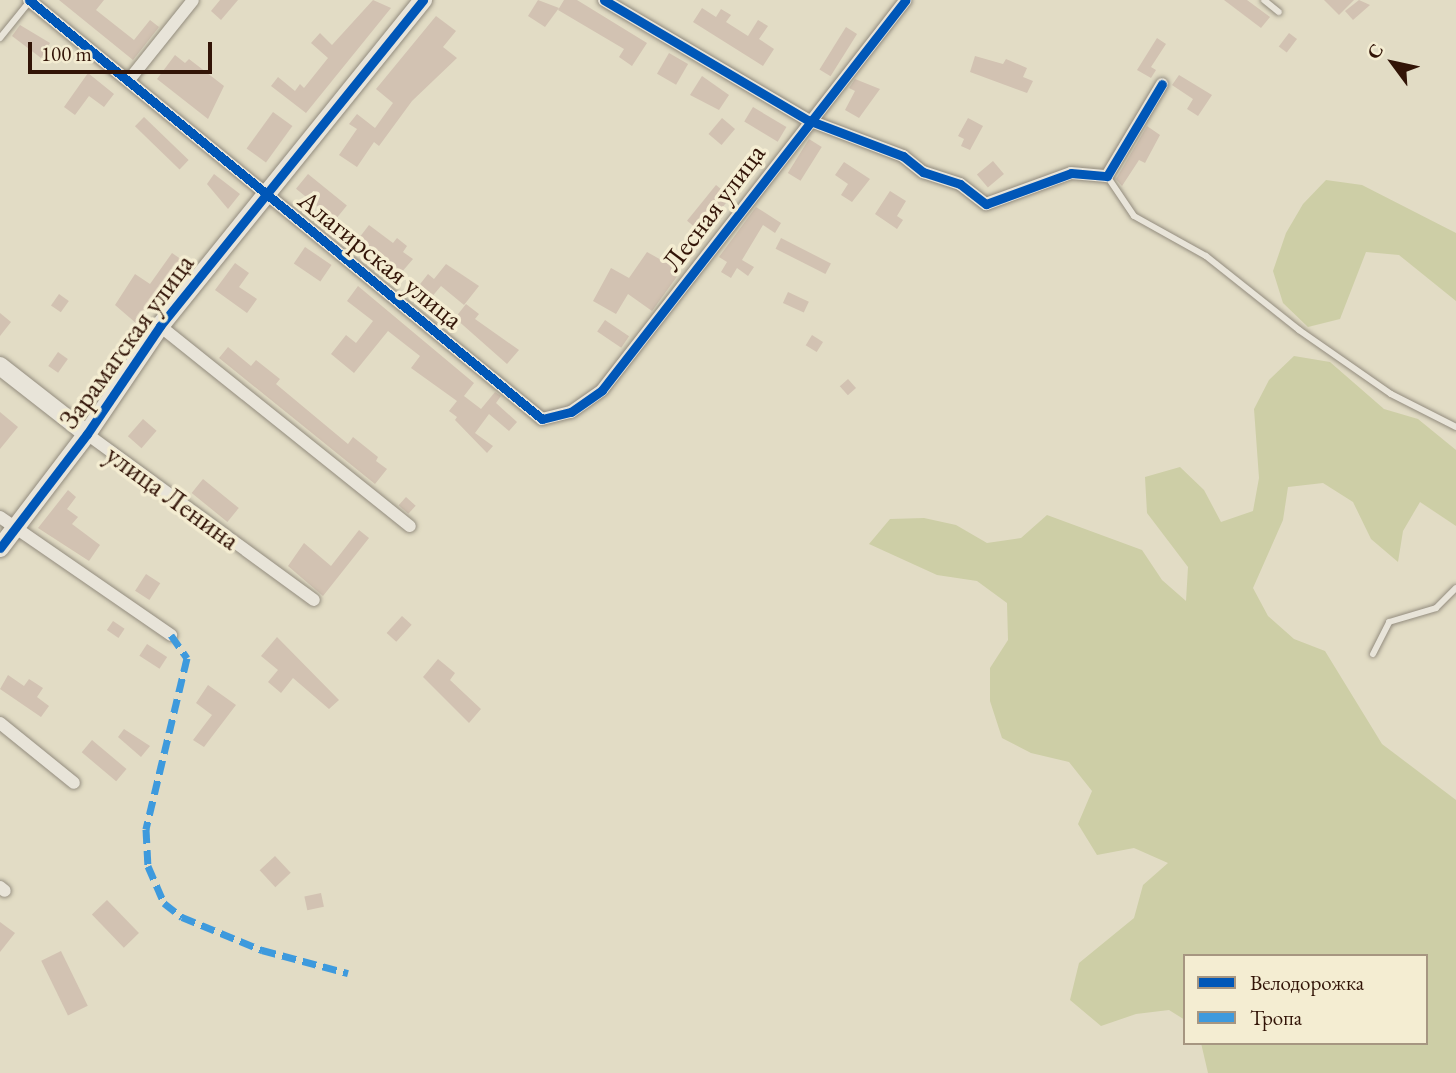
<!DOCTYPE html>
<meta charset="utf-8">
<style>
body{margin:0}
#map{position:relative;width:1456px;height:1073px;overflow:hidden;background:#e2dcc5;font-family:"EB Garamond",serif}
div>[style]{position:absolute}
.green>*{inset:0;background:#cdcea6}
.building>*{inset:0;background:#d2c2b2;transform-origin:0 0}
.roads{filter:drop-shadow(0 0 2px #938c7e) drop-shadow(0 0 2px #938c7e)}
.lane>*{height:6px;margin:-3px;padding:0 3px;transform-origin:3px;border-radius:3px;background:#e8e4d9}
.street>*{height:12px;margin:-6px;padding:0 6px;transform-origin:6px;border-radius:6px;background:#e8e4d9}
.secondary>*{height:18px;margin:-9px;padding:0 9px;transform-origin:9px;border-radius:9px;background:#e8e4d9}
.quiet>*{height:7px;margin-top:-3.5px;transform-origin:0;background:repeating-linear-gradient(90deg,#3e9add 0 14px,transparent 0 21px)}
.cycleway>*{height:9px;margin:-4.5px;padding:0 4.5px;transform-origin:4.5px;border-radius:4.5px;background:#0057b8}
span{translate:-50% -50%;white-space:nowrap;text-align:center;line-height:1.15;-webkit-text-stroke:7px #f4edd2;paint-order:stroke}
.street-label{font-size:28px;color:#321407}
.legend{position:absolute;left:1183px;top:954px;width:245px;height:91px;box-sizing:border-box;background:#f4edd2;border:2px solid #a69681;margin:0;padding:9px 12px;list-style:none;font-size:21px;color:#321407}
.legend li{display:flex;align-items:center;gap:14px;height:35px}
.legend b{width:35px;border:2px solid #a69681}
.north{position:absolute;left:1358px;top:28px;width:70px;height:70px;-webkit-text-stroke:5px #f4edd2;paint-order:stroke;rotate:303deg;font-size:19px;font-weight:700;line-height:28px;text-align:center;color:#321407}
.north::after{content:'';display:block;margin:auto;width:24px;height:32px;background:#321407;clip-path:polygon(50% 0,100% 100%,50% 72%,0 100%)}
.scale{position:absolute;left:28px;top:42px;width:184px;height:32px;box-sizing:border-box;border:4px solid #321407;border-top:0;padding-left:9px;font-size:21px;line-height:24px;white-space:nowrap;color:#321407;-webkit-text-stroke:5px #f4edd2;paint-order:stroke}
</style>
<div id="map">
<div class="green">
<div style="clip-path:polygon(1326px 180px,1362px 185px,1456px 233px,1456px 301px,1399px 255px,1366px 252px,1340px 319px,1308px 327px,1283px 303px,1273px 271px,1286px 233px,1303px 204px)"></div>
<div style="clip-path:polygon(1294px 356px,1330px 362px,1384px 409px,1418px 419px,1456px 450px,1456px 526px,1420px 502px,1403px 531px,1398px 562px,1371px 539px,1353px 502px,1323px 483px,1288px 487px,1283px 520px,1253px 588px,1268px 616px,1294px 639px,1325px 651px,1382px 744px,1456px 800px,1456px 1073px,1208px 1073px,1201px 1043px,1426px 1043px,1426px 956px,1185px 956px,1185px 1020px,1169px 1010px,1136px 1014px,1101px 1026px,1070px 1000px,1079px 963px,1134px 918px,1143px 885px,1168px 863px,1134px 848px,1097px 855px,1078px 824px,1092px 791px,1069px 762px,1031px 753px,1002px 738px,990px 701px,990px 668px,1008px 640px,1007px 603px,977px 581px,937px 575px,869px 544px,890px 519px,924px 518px,956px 525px,987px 543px,1021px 538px,1047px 515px,1142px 550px,1162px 580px,1186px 601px,1188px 567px,1147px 513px,1145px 477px,1180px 467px,1204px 490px,1221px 522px,1253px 511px,1259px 478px,1254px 409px,1269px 380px)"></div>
</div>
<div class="building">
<div style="clip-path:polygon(59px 0,104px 0,96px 10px,134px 40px,150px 20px,159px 27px,133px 60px)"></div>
<div style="clip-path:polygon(220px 0,238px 0,221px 20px,211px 11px)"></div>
<div style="clip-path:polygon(373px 0,391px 8px,306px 113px,271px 86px,278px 77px,295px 91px,300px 84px,304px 88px,328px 58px,311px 43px,320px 33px,332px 45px)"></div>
<div style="clip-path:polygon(538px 0,559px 8px,545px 27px,528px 16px)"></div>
<div style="clip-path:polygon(564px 0,577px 0,647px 43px,632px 66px,619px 57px,624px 49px,558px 10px)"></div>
<div style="clip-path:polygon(1224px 0,1247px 0,1270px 17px,1261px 28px)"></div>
<div style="clip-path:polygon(1324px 0,1354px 0,1339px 15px)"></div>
<div style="clip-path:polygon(1359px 0,1370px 5px,1353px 20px,1345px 11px)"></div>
<div style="clip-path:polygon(702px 8px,716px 17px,721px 9px,731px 15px,726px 22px,748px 36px,758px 20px,768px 26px,759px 39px,774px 49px,763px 66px,693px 22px)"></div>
<div style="clip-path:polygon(436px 16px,456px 31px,443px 47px,457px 58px,412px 101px,379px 146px,374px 142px,357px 167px,339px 155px,357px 129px,349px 124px,357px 114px,375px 128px,393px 103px,376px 89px)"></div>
<div style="clip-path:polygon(20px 25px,50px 43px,41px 58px,12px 36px)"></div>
<div style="left:846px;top:27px;width:13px;height:50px;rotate:32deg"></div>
<div style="left:1289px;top:33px;width:10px;height:17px;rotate:37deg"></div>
<div style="clip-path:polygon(1157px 38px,1166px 44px,1151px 67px,1156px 70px,1151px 78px,1137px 70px)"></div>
<div style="left:669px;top:53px;width:22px;height:24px;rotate:30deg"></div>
<div style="clip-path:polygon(175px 55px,185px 63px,189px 59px,224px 86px,208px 119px,157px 79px)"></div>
<div style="clip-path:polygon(975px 56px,1003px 64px,1006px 59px,1027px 68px,1023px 77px,1033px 81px,1027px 93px,970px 72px)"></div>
<div style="clip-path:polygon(88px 73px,114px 94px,104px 107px,89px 96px,75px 115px,64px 107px)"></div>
<div style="clip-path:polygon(1179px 75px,1212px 95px,1198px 116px,1187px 109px,1193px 99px,1172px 85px)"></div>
<div style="clip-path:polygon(702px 76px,729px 95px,719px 110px,690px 95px)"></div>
<div style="clip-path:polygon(855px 79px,880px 89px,859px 118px,845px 110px,855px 91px,849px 88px)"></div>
<div style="left:753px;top:107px;width:39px;height:17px;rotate:31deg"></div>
<div style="left:273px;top:112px;width:24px;height:45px;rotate:36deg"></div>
<div style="left:144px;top:117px;width:62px;height:13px;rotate:44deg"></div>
<div style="left:722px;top:118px;width:17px;height:21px;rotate:40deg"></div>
<div style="clip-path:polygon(968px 118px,983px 126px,970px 150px,961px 146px,964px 139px,958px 136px)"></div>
<div style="clip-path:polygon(1147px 126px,1160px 135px,1145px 163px,1139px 160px,1122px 186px,1116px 179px)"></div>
<div style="left:809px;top:139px;width:15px;height:40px;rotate:32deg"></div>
<div style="left:993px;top:161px;width:17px;height:21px;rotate:50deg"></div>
<div style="clip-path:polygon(844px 162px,870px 179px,852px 202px,841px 195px,848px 184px,835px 175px)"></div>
<div style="clip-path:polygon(214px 174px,240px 194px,228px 209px,207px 184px)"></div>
<div style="left:308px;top:174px;width:50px;height:19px;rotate:39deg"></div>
<div style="left:716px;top:185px;width:19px;height:46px;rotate:39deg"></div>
<div style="clip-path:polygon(890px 191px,906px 201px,897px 216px,903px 220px,897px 229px,875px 214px)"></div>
<div style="clip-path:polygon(756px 207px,781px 223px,775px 233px,763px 225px,742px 260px,754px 267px,748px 276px,737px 268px,731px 278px,721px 272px,727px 262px,719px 257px)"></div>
<div style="clip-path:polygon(369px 225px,393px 243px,397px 238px,407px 246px,403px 252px,413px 259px,401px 273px,359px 238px)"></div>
<div style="left:781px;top:238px;width:56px;height:12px;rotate:27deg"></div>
<div style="left:305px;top:247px;width:32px;height:20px;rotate:34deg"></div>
<div style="clip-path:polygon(647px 252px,681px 271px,652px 311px,628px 294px,616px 314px,593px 301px,611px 268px,629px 278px)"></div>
<div style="clip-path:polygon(172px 253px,185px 262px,137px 324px,115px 305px,135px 274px,150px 284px)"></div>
<div style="clip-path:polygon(235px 263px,249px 273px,239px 287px,257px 299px,247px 313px,215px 290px)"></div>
<div style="clip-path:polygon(446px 264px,479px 286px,464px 305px,441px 286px,430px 299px,417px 288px,428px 274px,434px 279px)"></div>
<div style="clip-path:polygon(358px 286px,474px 383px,464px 396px,481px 409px,495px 392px,501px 396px,496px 403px,517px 422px,509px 431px,489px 414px,475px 433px,493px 446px,487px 453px,455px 420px,457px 417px,449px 411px,457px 401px,411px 368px,420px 356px,388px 331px,354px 373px,331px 354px,346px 335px,356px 343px,373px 321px,347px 301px)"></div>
<div style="left:788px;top:292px;width:23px;height:12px;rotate:25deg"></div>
<div style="left:59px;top:294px;width:12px;height:14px;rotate:35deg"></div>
<div style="clip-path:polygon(466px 304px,479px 314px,475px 319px,519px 350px,507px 364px,455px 318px)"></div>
<div style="clip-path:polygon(0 313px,11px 322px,0 336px)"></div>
<div style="left:605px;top:320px;width:29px;height:14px;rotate:34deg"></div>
<div style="left:812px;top:335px;width:13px;height:12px;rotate:32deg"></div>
<div style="clip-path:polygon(228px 347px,251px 366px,256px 360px,280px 379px,276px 384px,348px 444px,353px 437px,378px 457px,376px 461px,387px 469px,375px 484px,219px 358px)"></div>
<div style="left:58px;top:352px;width:12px;height:17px;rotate:35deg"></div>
<div style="left:848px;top:379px;width:12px;height:11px;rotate:48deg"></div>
<div style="clip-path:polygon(0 412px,18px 427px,0 449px)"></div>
<div style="left:143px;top:419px;width:18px;height:23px;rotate:41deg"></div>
<div style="left:203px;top:479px;width:46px;height:18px;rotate:39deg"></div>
<div style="clip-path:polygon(68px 490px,76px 497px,67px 509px,78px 517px,72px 524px,100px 545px,89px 561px,38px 528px)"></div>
<div style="left:406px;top:497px;width:13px;height:11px;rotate:42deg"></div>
<div style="clip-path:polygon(359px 530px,369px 538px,323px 596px,288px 566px,304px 543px,331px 566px)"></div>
<div style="left:146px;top:574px;width:17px;height:20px;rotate:33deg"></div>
<div style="left:402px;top:616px;width:13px;height:23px;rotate:42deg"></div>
<div style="left:113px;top:621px;width:14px;height:11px;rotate:34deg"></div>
<div style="clip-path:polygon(277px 637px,339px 700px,329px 709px,293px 678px,281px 693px,268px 682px,278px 670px,261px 656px)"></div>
<div style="left:147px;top:644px;width:24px;height:14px;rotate:33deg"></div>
<div style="clip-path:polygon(438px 659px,455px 673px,450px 680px,481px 709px,469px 723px,423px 677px)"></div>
<div style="clip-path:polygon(8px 675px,24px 686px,29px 679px,43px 688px,37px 697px,49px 706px,41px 717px,0 689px)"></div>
<div style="clip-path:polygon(208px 685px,236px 705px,204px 747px,193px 740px,212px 715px,196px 703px)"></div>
<div style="clip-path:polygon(124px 729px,150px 746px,141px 757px,118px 737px)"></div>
<div style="left:92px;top:740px;width:45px;height:16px;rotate:40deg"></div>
<div style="left:275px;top:856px;width:23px;height:21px;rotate:47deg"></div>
<div style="left:321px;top:893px;width:14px;height:17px;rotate:78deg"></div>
<div style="left:107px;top:900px;width:46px;height:21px;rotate:46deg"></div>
<div style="clip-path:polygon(0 922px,15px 933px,0 952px)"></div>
<div style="left:61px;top:951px;width:61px;height:22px;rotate:64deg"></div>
</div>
<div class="roads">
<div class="lane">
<div style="left:1264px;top:0;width:19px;rotate:39deg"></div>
<div style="left:0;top:38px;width:48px;rotate:-51deg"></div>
<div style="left:1107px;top:176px;width:48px;rotate:56deg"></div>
<div style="left:1134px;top:216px;width:82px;rotate:29.1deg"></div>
<div style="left:1206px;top:256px;width:119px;rotate:38.5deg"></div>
<div style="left:1299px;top:330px;width:112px;rotate:34.8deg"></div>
<div style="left:1391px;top:394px;width:73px;rotate:26.9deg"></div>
<div style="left:1373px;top:654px;width:36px;rotate:-63deg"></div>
<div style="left:1389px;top:622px;width:49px;rotate:-16.6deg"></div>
<div style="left:1436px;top:608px;width:28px;rotate:-45deg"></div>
</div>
<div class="street">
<div style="left:29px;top:0;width:662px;rotate:39.24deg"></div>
<div style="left:542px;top:419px;width:30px;rotate:-14deg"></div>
<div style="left:571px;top:412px;width:38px;rotate:-35deg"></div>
<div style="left:602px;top:390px;width:494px;rotate:-52.1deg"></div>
<div style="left:604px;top:0;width:237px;rotate:30.5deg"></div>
<div style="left:808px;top:120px;width:102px;rotate:20.8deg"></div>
<div style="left:903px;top:156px;width:26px;rotate:39deg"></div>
<div style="left:923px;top:172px;width:39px;rotate:18deg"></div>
<div style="left:960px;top:184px;width:33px;rotate:38deg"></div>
<div style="left:986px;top:204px;width:90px;rotate:-20deg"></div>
<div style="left:1071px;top:173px;width:36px;rotate:5deg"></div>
<div style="left:1107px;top:176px;width:107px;rotate:-59.1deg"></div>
<div style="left:129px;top:80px;width:102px;rotate:-51.3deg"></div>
<div style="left:160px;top:326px;width:320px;rotate:38.7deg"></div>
<div style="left:87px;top:434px;width:281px;rotate:36.2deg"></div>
<div style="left:0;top:517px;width:208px;rotate:34.6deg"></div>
<div style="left:0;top:723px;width:95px;rotate:39deg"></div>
<div style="left:0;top:887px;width:6px;rotate:39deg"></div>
</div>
<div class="secondary">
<div style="left:0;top:366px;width:110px;rotate:38deg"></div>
<div style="left:0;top:548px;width:143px;rotate:-52.7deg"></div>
<div style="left:87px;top:434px;width:130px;rotate:-55.9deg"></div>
<div style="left:160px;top:326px;width:419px;rotate:-51.1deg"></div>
</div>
</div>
<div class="quiet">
<div style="left:171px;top:635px;width:28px;rotate:55deg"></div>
<div style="left:187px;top:658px;width:176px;rotate:103.5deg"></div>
<div style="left:146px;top:829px;width:37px;rotate:87deg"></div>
<div style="left:148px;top:866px;width:40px;rotate:66.6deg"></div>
<div style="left:164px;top:903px;width:23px;rotate:38deg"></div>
<div style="left:182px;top:917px;width:87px;rotate:22.4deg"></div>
<div style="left:262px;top:950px;width:89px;rotate:15deg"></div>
</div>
<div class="cycleway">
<div style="left:29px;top:0;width:662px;rotate:39.24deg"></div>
<div style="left:542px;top:419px;width:30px;rotate:-14deg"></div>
<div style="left:571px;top:412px;width:38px;rotate:-35deg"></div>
<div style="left:602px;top:390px;width:494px;rotate:-52.1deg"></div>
<div style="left:604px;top:0;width:237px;rotate:30.5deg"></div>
<div style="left:808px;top:120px;width:102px;rotate:20.8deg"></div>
<div style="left:903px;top:156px;width:26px;rotate:39deg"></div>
<div style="left:923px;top:172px;width:39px;rotate:18deg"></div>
<div style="left:960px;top:184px;width:33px;rotate:38deg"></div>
<div style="left:986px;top:204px;width:90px;rotate:-20deg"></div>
<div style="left:1071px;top:173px;width:36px;rotate:5deg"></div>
<div style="left:1107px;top:176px;width:107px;rotate:-59.1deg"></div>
<div style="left:0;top:548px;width:143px;rotate:-52.7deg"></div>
<div style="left:87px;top:434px;width:130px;rotate:-55.9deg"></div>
<div style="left:160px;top:326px;width:419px;rotate:-51.1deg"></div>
</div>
<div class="street-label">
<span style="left:713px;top:207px;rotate:-53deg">Лесная улица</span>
<span style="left:381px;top:259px;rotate:39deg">Алагирская улица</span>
<span style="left:126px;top:341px;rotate:-54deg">Зарамагская улица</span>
<span style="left:173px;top:497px;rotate:36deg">улица Ленина</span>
</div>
<ul class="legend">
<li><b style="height:9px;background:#0057b8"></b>Велодорожка</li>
<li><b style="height:9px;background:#3e9add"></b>Тропа</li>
</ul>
<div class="north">С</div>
<div class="scale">100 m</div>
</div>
